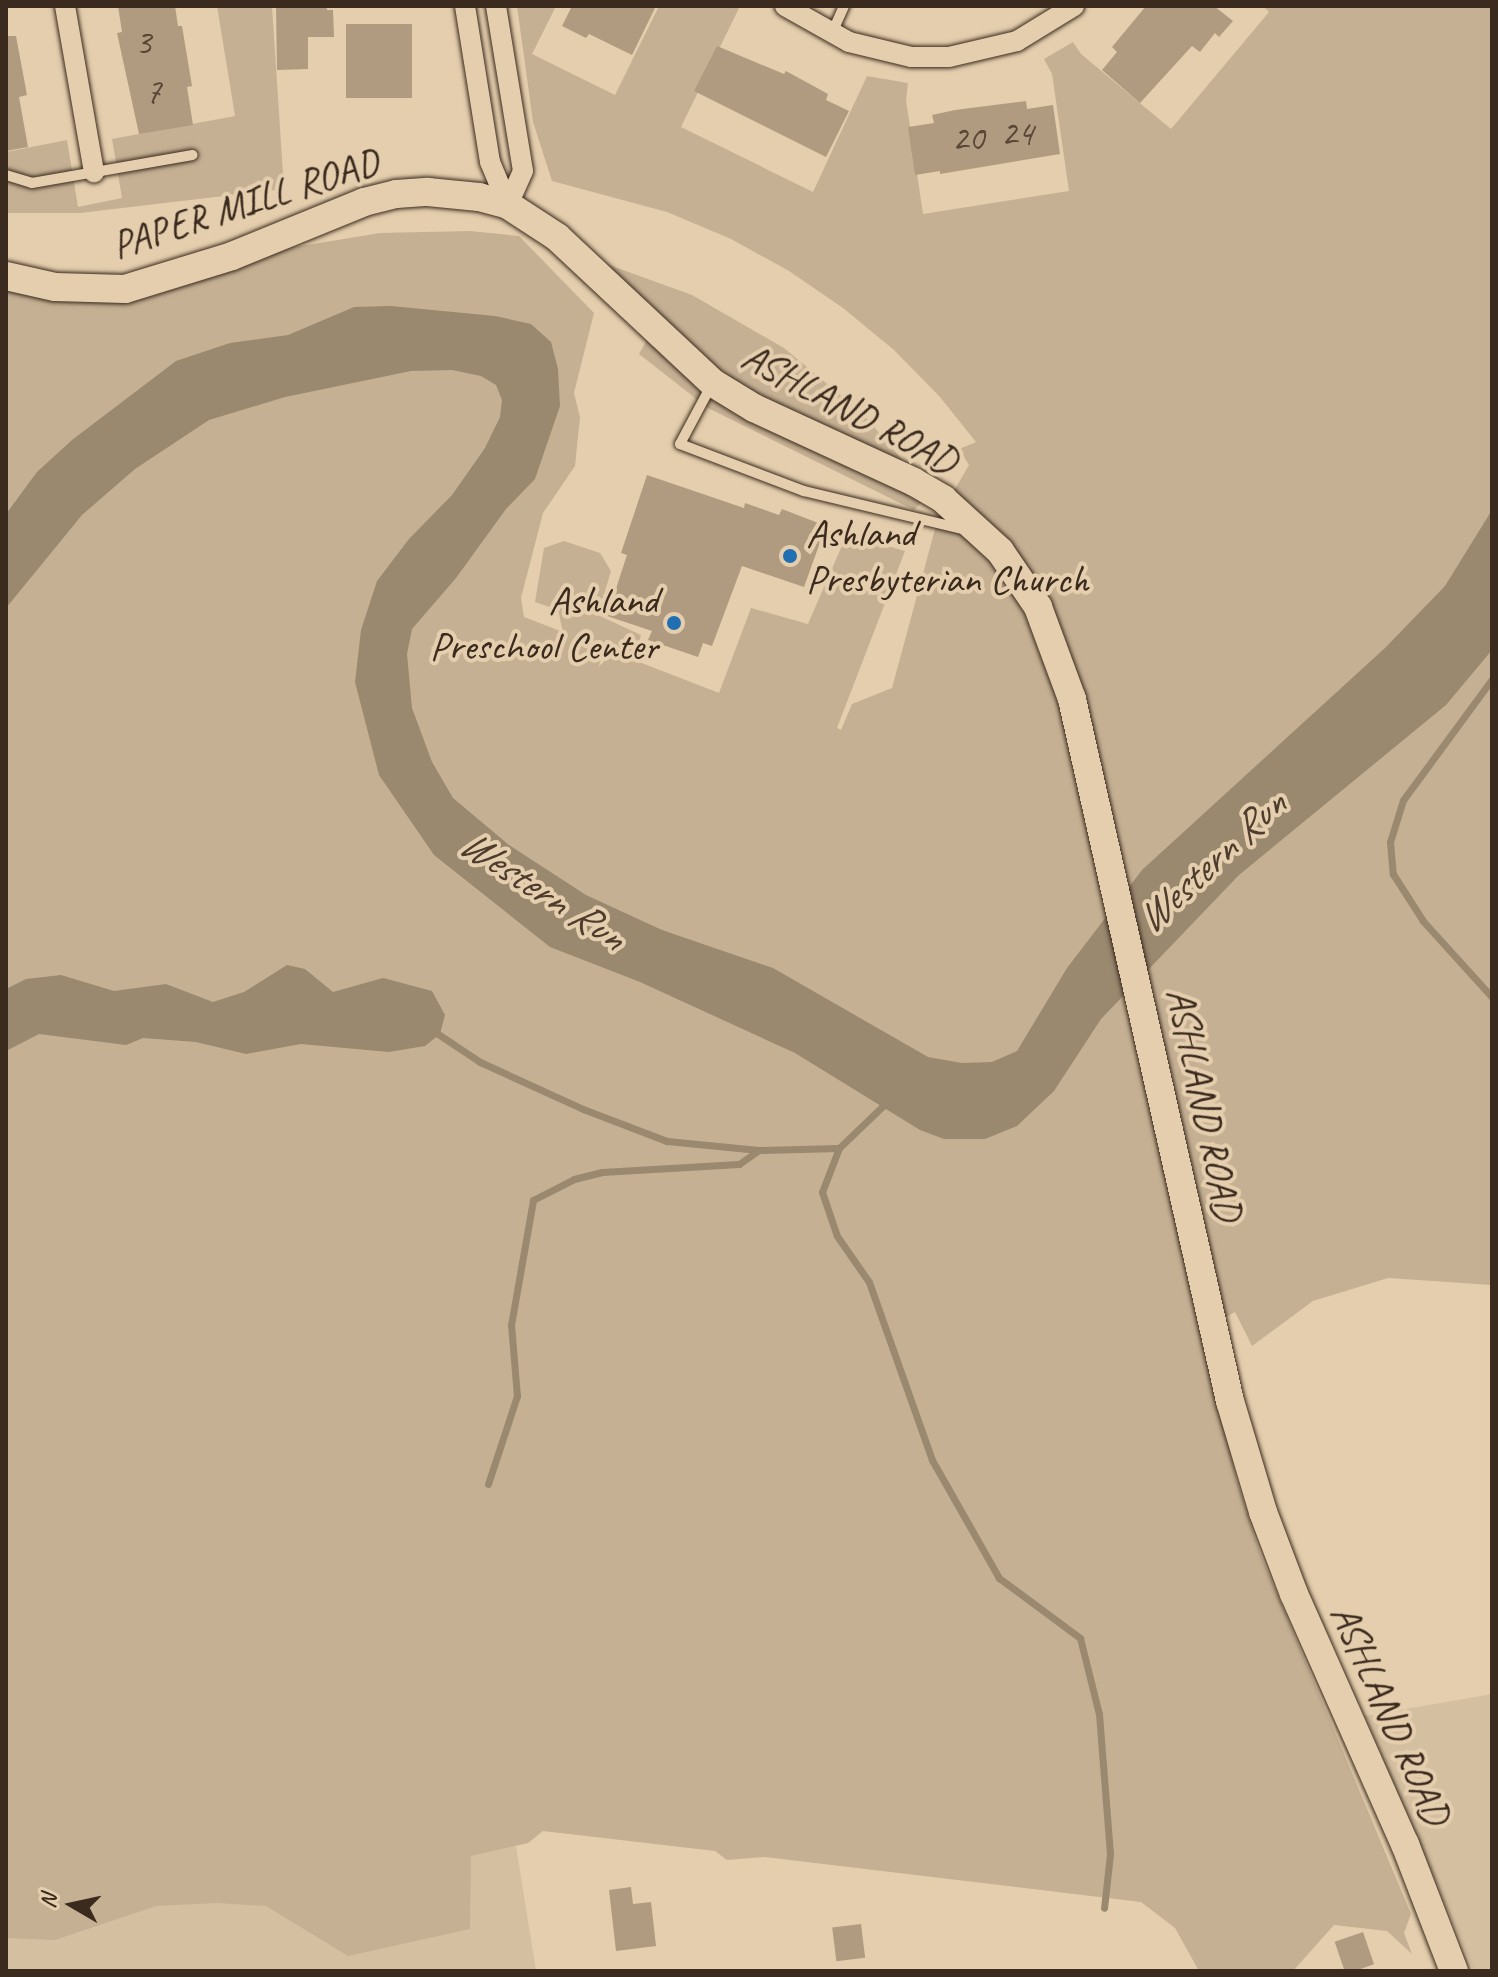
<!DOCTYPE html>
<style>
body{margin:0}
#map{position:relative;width:1498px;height:1977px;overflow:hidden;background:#e4cead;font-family:Caveat,sans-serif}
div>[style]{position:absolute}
.built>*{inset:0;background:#d4bfa0}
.green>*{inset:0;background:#c5b093}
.water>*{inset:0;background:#9a886f}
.stream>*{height:7px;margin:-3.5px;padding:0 3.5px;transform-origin:3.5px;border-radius:3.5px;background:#9a886f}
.building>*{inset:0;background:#b09b80;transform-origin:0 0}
.roads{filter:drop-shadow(0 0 2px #3b2a1e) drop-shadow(0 0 2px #3b2a1e)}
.lane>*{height:10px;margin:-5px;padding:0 5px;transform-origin:5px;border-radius:5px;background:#e4cead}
.street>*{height:20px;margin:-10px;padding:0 10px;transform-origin:10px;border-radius:10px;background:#e4cead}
.secondary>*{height:28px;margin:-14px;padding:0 14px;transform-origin:14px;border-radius:14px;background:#e4cead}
.dots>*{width:22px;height:22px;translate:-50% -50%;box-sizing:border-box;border:4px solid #e4cead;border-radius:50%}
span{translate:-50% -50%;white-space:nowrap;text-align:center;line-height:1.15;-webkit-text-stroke:8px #e4cead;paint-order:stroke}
.number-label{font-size:36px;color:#584636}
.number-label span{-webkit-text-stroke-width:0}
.street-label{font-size:40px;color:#3b2a1e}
.poi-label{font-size:40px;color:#3b2a1e}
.left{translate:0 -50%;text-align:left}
.right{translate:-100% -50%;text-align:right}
.water-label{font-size:42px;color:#4e3d2e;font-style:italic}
.frame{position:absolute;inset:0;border:8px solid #3b2a1e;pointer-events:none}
.north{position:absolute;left:32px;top:1865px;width:80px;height:80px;-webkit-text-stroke:6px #e4cead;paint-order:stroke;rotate:279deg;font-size:22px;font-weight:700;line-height:32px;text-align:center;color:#3b2a1e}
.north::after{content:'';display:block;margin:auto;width:28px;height:36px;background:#3b2a1e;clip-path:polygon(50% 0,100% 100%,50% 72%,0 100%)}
</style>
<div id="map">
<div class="built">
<div style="clip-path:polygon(1492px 1694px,1492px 1971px,1474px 1971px,1365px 1716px)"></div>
<div style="clip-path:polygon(6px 1769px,513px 1827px,536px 1971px,6px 1971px)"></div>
</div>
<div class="green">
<div style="clip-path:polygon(217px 6px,272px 6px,284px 189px,80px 213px,6px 213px,6px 152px,67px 140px,78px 207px,122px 198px,112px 139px,235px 116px)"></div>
<div style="clip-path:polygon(517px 6px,556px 6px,532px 54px,615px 95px,659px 6px,740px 6px,681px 127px,813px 192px,867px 76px,908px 83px,906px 100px,923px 214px,1069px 191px,1052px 74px,1044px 59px,1073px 42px,1081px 54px,1171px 129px,1269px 12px,1263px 6px,1492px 6px,1492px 1285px,1388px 1278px,1313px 1301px,1252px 1346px,1235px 1312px,1201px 1331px,1237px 1481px,1260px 1553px,1411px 1914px,1404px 1933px,1412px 1954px,1387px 1931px,1334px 1925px,1293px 1971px,1199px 1971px,1175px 1928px,1141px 1902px,765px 1857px,727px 1860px,715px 1851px,543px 1831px,528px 1843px,471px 1856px,470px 1929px,348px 1956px,266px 1906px,216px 1903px,156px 1906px,55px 1940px,6px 1938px,6px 288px,32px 290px,380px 233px,470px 231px,519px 236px,594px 313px,574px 393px,580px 417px,575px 466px,543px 513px,521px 598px,524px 617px,563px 632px,558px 610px,535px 602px,544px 548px,564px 541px,600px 553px,611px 571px,598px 615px,641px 635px,634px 660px,719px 693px,751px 608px,808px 624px,847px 534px,905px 551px,837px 728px,841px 730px,852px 704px,892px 688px,938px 518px,969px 465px,959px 449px,976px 442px,940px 397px,894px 350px,843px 308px,789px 271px,731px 239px,667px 212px,552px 181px,533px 122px)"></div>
<div style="clip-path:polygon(587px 257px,692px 295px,784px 348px,861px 412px,931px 493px,914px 510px,708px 408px,639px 354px,655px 325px)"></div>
</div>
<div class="water">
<div style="clip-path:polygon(391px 306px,495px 316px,531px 324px,551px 342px,558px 369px,560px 406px,535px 479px,506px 509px,456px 578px,412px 629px,407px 654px,412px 708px,432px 762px,453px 798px,509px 845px,586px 895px,662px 930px,773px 968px,928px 1057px,962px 1063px,992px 1062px,1017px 1051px,1067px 968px,1142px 870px,1385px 648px,1445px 586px,1492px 510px,1492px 650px,1446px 705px,1239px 875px,1101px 1019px,1054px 1091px,1017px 1126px,985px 1139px,944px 1139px,920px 1130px,795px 1053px,640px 982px,550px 947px,434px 855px,379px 775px,355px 682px,361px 630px,377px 581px,409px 539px,452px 495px,485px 448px,500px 417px,502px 400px,496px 385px,481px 376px,452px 370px,411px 371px,285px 397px,209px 420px,135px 469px,82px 515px,6px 608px,6px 514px,37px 472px,72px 440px,176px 361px,230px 343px,288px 335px,354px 307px)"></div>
<div style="clip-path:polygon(287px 965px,305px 969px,333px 992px,383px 978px,432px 991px,445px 1015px,440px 1034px,425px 1046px,389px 1052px,301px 1044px,246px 1054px,196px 1042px,143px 1038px,126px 1045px,39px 1034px,6px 1051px,6px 989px,26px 979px,61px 975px,114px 991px,166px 984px,213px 1002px,244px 992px)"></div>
</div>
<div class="stream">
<div style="left:1492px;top:679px;width:150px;rotate:126.3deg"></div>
<div style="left:1403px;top:800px;width:44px;rotate:107.2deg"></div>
<div style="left:1390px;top:842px;width:32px;rotate:85deg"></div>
<div style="left:1393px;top:874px;width:56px;rotate:57.4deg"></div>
<div style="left:1423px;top:921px;width:103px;rotate:47.8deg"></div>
<div style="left:432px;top:1030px;width:58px;rotate:33.7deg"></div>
<div style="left:480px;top:1062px;width:113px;rotate:24.5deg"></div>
<div style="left:583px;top:1109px;width:90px;rotate:20.9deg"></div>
<div style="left:667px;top:1141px;width:92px;rotate:5.6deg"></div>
<div style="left:759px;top:1150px;width:80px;rotate:-1.4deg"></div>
<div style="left:839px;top:1148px;width:66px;rotate:-43.8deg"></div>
<div style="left:839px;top:1148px;width:47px;rotate:111.1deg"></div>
<div style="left:822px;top:1192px;width:46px;rotate:71.2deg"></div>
<div style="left:837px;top:1236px;width:56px;rotate:55.2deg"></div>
<div style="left:869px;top:1282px;width:189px;rotate:70.5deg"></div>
<div style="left:932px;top:1460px;width:136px;rotate:60.4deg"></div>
<div style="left:999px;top:1578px;width:101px;rotate:36.5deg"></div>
<div style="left:1080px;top:1638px;width:78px;rotate:76deg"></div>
<div style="left:1099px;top:1714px;width:140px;rotate:85.5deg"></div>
<div style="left:1110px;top:1854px;width:54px;rotate:96.3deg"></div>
<div style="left:488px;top:1484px;width:93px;rotate:-71.8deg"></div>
<div style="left:517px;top:1396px;width:71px;rotate:-94.8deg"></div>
<div style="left:511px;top:1325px;width:127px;rotate:-80deg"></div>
<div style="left:533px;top:1200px;width:46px;rotate:-27.1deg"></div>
<div style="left:574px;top:1179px;width:29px;rotate:-14deg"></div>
<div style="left:602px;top:1172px;width:137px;rotate:-3.3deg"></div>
<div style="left:739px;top:1164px;width:24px;rotate:-35deg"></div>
</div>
<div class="building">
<div style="clip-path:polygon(118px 6px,175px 6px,178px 26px,182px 26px,192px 86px,187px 87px,193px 125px,139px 134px,117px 33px,122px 32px)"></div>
<div style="clip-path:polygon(276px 6px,327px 6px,327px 10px,333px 10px,334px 37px,308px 37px,308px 69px,277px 70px)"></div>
<div style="clip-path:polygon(572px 6px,656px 6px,632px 55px,589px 34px,586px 38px,562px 26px)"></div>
<div style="clip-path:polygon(1146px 6px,1214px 6px,1233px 21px,1219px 37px,1215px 33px,1200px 52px,1192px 46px,1140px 103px,1102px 70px,1117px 52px,1112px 47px)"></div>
<div style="left:346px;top:24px;width:66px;height:74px"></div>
<div style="clip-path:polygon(6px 36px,16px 36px,27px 95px,19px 97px,28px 147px,6px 151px)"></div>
<div style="clip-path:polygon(717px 46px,784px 74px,786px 71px,828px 94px,826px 100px,849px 111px,826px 157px,694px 91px)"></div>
<div style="clip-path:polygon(1026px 101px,1027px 109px,1053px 105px,1060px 154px,940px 174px,940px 171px,915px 175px,908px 127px,934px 123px,932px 115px,955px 110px)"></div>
<div style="clip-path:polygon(647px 475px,744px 508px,745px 503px,779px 515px,782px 509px,826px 526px,804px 587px,742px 566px,712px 646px,703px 643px,698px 657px,648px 640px,652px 631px,607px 616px,627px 555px,621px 553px)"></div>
<div style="clip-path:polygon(631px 1887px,633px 1904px,651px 1902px,656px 1946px,616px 1951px,609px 1890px)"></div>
<div style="left:861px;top:1924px;width:34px;height:29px;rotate:83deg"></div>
<div style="left:1363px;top:1932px;width:34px;height:30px;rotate:71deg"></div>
</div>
<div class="roads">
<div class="lane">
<div style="left:832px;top:33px;width:30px;rotate:-66deg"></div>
<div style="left:6px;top:175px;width:27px;rotate:17deg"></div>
<div style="left:32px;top:183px;width:163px;rotate:-9.9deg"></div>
<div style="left:712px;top:384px;width:68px;rotate:118.1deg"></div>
<div style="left:680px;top:444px;width:133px;rotate:20.8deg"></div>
<div style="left:804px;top:491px;width:168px;rotate:13.5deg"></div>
</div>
<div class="street">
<div style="left:65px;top:6px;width:169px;rotate:80.1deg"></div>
<div style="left:465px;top:6px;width:158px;rotate:80.9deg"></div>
<div style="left:490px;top:162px;width:47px;rotate:67.3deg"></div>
<div style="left:496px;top:6px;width:167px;rotate:80.7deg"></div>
<div style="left:523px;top:171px;width:37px;rotate:114deg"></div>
<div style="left:785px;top:6px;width:73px;rotate:29.4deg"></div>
<div style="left:849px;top:42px;width:64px;rotate:13.6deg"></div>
<div style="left:911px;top:57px;width:38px"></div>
<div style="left:949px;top:57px;width:70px;rotate:-13.2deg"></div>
<div style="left:1017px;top:41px;width:67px;rotate:-31.6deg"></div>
</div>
<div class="secondary">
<div style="left:6px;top:276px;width:50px;rotate:12.7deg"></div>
<div style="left:55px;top:287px;width:70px;rotate:1.6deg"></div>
<div style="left:125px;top:289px;width:112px;rotate:-17.1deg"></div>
<div style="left:232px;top:256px;width:143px;rotate:-22.2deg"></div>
<div style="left:364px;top:202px;width:33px;rotate:-14deg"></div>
<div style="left:396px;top:194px;width:32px;rotate:-4deg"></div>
<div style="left:428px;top:192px;width:51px;rotate:5.6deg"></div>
<div style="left:479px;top:197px;width:30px;rotate:15deg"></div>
<div style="left:508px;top:205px;width:59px;rotate:33.1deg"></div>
<div style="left:557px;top:237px;width:214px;rotate:43.1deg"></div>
<div style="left:713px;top:383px;width:48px;rotate:31.4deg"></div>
<div style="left:754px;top:408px;width:176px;rotate:24.8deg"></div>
<div style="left:914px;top:482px;width:34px;rotate:30deg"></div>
<div style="left:943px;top:499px;width:77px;rotate:42.4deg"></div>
<div style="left:1000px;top:551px;width:68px;rotate:55.8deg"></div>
<div style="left:1038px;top:607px;width:98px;rotate:69.7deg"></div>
<div style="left:1072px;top:699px;width:720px;rotate:77.32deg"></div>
<div style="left:1230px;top:1401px;width:116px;rotate:73.4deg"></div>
<div style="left:1263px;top:1512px;width:88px;rotate:69.3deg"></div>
<div style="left:1294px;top:1594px;width:274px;rotate:66.1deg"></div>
<div style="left:1405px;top:1844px;width:136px;rotate:68.9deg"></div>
</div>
</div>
<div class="dots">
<div style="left:790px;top:556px;background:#1f6fb2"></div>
<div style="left:674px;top:623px;background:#1f6fb2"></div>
</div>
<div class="number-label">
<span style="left:143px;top:43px">3</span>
<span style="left:153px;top:92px">7</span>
<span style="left:1017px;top:134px">24</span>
<span style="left:968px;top:139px">20</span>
</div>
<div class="street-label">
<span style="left:245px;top:203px;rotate:-18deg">PAPER MILL ROAD</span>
<span style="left:850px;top:408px;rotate:28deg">ASHLAND ROAD</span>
<span style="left:1205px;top:1104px;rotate:78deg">ASHLAND ROAD</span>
<span style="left:1391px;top:1714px;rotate:66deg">ASHLAND ROAD</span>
</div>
<div class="poi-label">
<span class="left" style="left:806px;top:556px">Ashland<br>Presbyterian Church</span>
<span class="right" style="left:658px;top:623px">Ashland<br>Preschool Center</span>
</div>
<div class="water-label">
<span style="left:1211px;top:862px;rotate:-43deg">Western Run</span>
<span style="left:542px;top:890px;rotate:33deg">Western Run</span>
</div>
<div class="frame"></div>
<div class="north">N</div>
</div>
